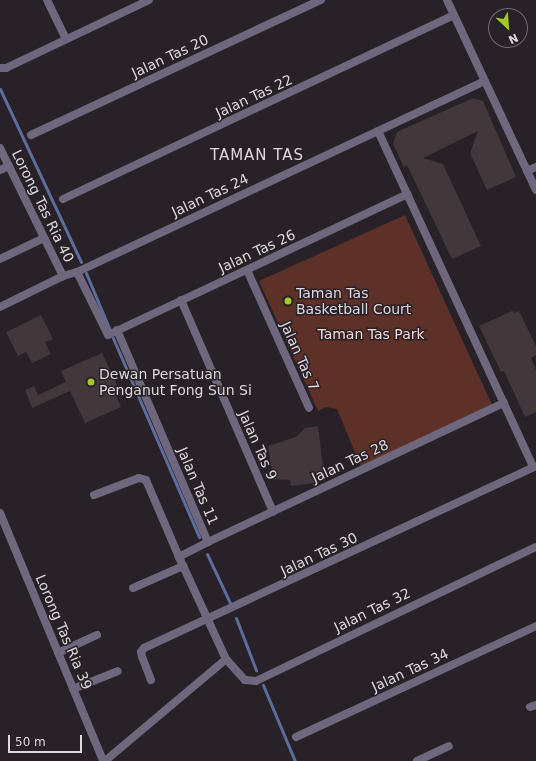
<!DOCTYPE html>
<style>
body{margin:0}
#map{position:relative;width:536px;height:761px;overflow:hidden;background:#282127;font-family:"DejaVu Sans",sans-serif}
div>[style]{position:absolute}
.green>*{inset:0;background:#5d3028}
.stream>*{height:3px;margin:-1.5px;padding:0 1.5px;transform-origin:1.5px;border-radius:1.5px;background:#5d6d9d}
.building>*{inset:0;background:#42373a}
.street>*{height:8px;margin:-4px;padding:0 4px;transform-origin:4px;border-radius:4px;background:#6f677d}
.dots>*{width:11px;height:11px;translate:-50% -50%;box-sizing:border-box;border:2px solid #282127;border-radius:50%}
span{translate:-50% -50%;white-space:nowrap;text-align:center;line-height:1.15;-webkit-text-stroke:3px #282127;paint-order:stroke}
.street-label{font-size:14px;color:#dfd9de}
.poi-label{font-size:14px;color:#dfd9de}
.left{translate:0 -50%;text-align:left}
.park-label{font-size:14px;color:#fdd8d0}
.neighbourhood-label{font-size:15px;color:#dfd9de;letter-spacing:1px}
.north{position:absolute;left:488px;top:8px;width:40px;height:40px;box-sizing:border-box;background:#282127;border:1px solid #716b70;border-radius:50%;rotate:154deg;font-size:11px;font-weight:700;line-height:16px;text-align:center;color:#dfd9de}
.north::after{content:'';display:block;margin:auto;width:14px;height:18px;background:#a2c928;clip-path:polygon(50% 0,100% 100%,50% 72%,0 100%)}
.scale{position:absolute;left:8px;top:735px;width:74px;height:18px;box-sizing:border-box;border:2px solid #dfd9de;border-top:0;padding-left:5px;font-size:12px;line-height:14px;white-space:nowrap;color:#dfd9de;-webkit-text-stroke:3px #282127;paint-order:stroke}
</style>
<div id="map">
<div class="green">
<div style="clip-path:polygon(405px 215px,493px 407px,361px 467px,337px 409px,326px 407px,318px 411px,259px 281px)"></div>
</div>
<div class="stream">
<div style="left:0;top:89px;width:191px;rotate:64.9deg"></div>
<div style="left:86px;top:273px;width:60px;rotate:67.3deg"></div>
<div style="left:113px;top:338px;width:217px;rotate:66.6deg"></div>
<div style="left:207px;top:554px;width:56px;rotate:64.8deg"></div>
<div style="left:236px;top:618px;width:56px;rotate:69deg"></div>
<div style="left:263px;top:685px;width:82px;rotate:67.2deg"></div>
</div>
<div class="building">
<div style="clip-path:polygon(473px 98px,483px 101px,516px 177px,487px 190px,470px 153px,478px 131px,423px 158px,443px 164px,481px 246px,452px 259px,407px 165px,404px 167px,393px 144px,397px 132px)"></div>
<div style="clip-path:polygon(512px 311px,514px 313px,519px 311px,536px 346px,536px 355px,531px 358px,536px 370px,536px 412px,525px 417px,504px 371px,501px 372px,479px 326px)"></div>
<div style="clip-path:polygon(41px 315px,53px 339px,45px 342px,51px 354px,32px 363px,26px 352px,18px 356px,6px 332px)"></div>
<div style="clip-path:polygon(102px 353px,121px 393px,116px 395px,121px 407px,85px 423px,70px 391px,32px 408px,25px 390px,34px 386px,38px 395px,66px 382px,61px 371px)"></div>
<div style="clip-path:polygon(318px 426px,324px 476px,314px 476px,315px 483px,291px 486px,290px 480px,269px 479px,267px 471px,272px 471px,268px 446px,296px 437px,305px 428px)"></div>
</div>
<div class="street">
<div style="left:47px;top:0;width:43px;rotate:64deg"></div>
<div style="left:447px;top:0;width:210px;rotate:64.9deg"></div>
<div style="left:0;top:68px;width:6px"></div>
<div style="left:6px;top:68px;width:158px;rotate:-25.4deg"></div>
<div style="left:378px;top:131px;width:370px;rotate:65.2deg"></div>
<div style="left:31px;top:135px;width:320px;rotate:-25deg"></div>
<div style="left:0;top:148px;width:143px;rotate:63.8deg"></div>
<div style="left:0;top:170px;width:10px;rotate:-24deg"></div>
<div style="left:527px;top:171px;width:10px;rotate:-24deg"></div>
<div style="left:63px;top:199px;width:432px;rotate:-25.2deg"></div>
<div style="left:0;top:259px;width:49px;rotate:-25.5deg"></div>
<div style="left:247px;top:270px;width:151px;rotate:65.8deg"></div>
<div style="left:77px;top:272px;width:450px;rotate:-25.1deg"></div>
<div style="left:181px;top:300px;width:231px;rotate:66.5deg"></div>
<div style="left:0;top:307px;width:70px;rotate:-26.2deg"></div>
<div style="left:63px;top:276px;width:15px;rotate:-16deg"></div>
<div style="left:77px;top:272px;width:70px;rotate:63.8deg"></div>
<div style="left:108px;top:335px;width:331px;rotate:-25.2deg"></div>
<div style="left:117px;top:330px;width:231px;rotate:66.8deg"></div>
<div style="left:208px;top:542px;width:33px;rotate:153deg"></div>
<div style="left:179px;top:557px;width:112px;rotate:65.3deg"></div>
<div style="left:226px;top:659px;width:28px;rotate:48deg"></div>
<div style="left:245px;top:680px;width:11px;rotate:5deg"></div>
<div style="left:256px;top:681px;width:310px;rotate:-25.6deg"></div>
<div style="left:94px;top:495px;width:48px;rotate:-20.7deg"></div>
<div style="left:139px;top:478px;width:7px;rotate:16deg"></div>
<div style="left:146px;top:480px;width:84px;rotate:66.8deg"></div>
<div style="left:0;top:513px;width:269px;rotate:67.4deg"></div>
<div style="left:208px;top:542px;width:327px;rotate:-25.2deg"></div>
<div style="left:133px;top:588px;width:55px;rotate:-23.7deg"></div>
<div style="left:58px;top:653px;width:43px;rotate:-24.8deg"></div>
<div style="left:151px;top:680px;width:25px;rotate:-111deg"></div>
<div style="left:142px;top:657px;width:5px;rotate:-101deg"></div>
<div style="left:141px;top:652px;width:5px;rotate:-53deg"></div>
<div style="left:144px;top:648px;width:432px;rotate:-24.9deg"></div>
<div style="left:73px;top:689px;width:48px;rotate:-21.8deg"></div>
<div style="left:530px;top:707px;width:6px;rotate:-18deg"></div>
<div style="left:296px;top:737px;width:264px;rotate:-24.8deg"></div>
<div style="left:105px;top:761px;width:158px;rotate:-40.1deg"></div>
<div style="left:417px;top:761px;width:35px;rotate:-25deg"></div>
</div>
<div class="dots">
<div style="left:288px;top:301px;background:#a2c928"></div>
<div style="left:91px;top:382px;background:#a2c928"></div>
</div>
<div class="street-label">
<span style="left:170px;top:56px;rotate:-25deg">Jalan Tas 20</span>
<span style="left:254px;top:96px;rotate:-25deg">Jalan Tas 22</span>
<span style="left:210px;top:195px;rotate:-25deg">Jalan Tas 24</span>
<span style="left:43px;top:206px;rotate:64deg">Lorong Tas Ria 40</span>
<span style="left:257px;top:251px;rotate:-25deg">Jalan Tas 26</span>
<span style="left:300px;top:356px;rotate:66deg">Jalan Tas 7</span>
<span style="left:258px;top:445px;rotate:66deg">Jalan Tas 9</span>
<span style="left:350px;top:461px;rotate:-25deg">Jalan Tas 28</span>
<span style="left:198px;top:486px;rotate:67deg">Jalan Tas 11</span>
<span style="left:319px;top:554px;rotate:-25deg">Jalan Tas 30</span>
<span style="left:372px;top:610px;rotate:-26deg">Jalan Tas 32</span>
<span style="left:64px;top:632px;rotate:67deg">Lorong Tas Ria 39</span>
<span style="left:410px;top:670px;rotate:-25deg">Jalan Tas 34</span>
</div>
<div class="poi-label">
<span class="left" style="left:296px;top:301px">Taman Tas<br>Basketball Court</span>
<span class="left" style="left:99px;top:382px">Dewan Persatuan<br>Penganut Fong Sun Si</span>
</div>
<div class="park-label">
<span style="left:371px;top:334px">Taman Tas Park</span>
</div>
<div class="neighbourhood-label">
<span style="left:257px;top:156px">TAMAN TAS</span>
</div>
<div class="north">N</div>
<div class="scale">50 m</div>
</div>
